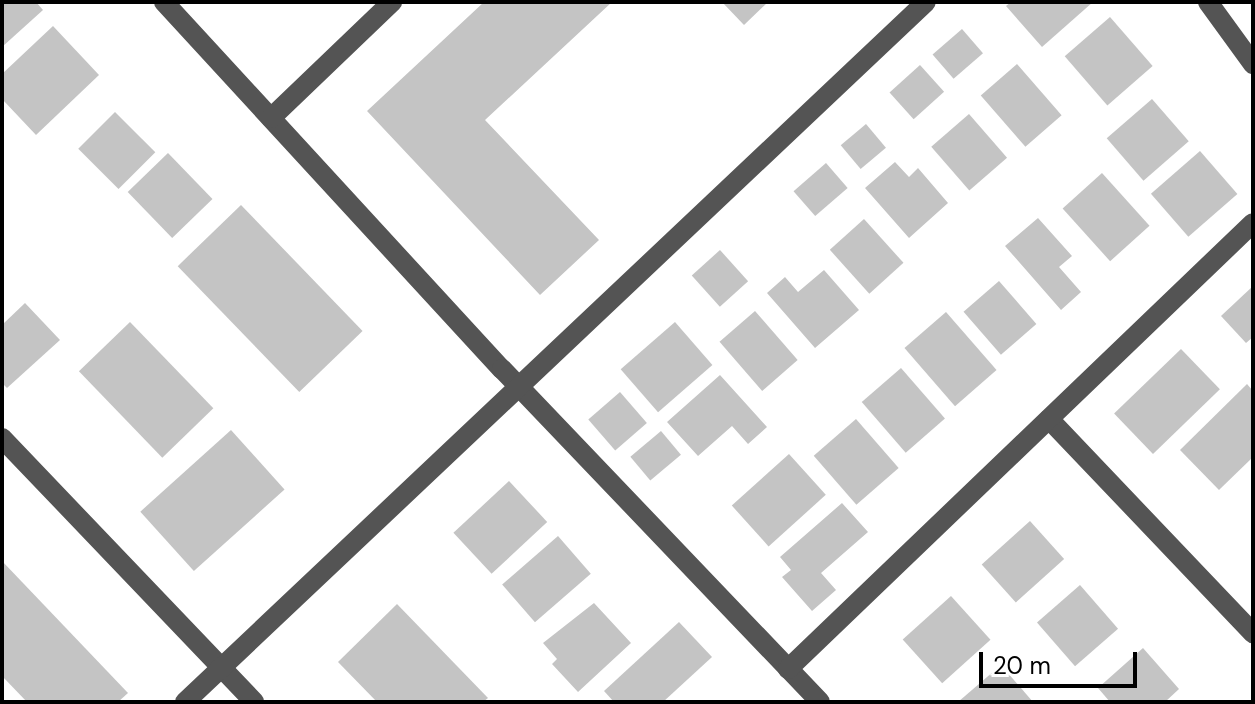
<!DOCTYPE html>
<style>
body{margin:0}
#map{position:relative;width:1255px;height:704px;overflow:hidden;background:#fff;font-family:"DM Sans",sans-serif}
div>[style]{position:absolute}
.building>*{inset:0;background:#c4c4c4;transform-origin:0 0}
.minor>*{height:20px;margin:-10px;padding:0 10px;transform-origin:10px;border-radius:10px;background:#545454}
span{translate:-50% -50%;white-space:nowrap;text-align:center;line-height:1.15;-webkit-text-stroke:8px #fff;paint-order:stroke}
.frame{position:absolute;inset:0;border:4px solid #000;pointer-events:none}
.scale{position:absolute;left:979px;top:652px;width:158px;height:36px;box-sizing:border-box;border:4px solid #000;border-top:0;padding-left:10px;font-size:24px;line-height:28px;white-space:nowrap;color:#000;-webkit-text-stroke:6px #fff;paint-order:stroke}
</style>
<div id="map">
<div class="building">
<div style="clip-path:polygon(2px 2px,36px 2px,43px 10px,2px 47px)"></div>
<div style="clip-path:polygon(484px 2px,612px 2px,485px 120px,599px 240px,540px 295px,367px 111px)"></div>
<div style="clip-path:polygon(722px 2px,768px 2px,744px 25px)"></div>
<div style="clip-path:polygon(1011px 2px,1093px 2px,1042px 47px,1006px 6px)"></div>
<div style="left:1110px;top:17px;width:65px;height:60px;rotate:49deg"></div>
<div style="clip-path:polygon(53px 26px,99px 75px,36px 135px,2px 99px,2px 74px)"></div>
<div style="left:962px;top:29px;width:32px;height:39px;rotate:49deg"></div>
<div style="left:1017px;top:64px;width:68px;height:48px;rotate:49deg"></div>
<div style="left:920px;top:65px;width:36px;height:41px;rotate:48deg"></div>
<div style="left:1152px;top:99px;width:56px;height:60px;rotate:49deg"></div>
<div style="left:115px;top:112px;width:57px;height:52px;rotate:45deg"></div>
<div style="left:969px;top:114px;width:58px;height:50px;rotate:49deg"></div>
<div style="left:866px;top:124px;width:31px;height:33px;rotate:50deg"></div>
<div style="left:1200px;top:151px;width:57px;height:65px;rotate:49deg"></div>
<div style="left:168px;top:153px;width:64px;height:56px;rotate:46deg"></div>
<div style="clip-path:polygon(895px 162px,909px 177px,918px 168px,948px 203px,909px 238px,865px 188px)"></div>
<div style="left:826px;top:163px;width:33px;height:43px;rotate:49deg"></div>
<div style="left:1102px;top:173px;width:71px;height:53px;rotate:48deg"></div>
<div style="left:241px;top:205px;width:175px;height:88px;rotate:46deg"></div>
<div style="clip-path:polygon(1038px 218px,1072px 256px,1059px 267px,1081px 292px,1061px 310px,1005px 246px)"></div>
<div style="left:864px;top:219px;width:59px;height:46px;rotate:48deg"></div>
<div style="left:720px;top:250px;width:42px;height:38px;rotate:48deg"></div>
<div style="clip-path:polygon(824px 270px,859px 310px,815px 348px,767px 293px,785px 277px,798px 292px)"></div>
<div style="left:999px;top:281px;width:57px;height:47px;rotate:49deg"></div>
<div style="clip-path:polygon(1253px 286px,1253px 337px,1246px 343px,1221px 316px)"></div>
<div style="clip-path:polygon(25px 303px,60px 340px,7px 388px,2px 383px,2px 325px)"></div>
<div style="left:755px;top:311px;width:65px;height:47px;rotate:49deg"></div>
<div style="left:946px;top:312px;width:77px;height:55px;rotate:49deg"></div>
<div style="left:130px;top:322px;width:120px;height:71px;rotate:46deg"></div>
<div style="left:675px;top:322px;width:57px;height:72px;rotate:49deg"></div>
<div style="left:1181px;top:349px;width:56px;height:93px;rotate:46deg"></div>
<div style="left:901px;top:368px;width:67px;height:52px;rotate:49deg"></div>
<div style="clip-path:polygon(720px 375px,767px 427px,748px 444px,732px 426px,698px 456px,667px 422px)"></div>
<div style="clip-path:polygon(1247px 384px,1253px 391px,1253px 457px,1219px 490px,1180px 450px)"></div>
<div style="left:620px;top:392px;width:41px;height:42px;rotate:49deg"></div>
<div style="left:856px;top:419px;width:65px;height:56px;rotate:49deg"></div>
<div style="left:231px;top:430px;width:80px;height:122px;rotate:48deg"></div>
<div style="left:661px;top:431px;width:31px;height:40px;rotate:50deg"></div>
<div style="left:789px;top:454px;width:55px;height:77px;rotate:48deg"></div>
<div style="left:509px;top:481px;width:56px;height:76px;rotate:47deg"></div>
<div style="clip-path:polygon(842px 503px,868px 532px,821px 573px,836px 590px,812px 611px,782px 577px,791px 570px,780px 557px)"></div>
<div style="left:1030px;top:521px;width:51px;height:65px;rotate:48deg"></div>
<div style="left:558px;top:536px;width:50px;height:74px;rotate:49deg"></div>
<div style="clip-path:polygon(2px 561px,128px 693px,118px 702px,27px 702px,2px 676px)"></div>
<div style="left:1080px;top:585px;width:58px;height:57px;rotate:49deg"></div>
<div style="left:951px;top:596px;width:59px;height:65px;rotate:48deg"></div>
<div style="clip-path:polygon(594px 603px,631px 643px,578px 692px,552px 664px,557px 659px,543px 643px)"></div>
<div style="clip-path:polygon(397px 604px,488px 698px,483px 702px,377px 702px,338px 662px)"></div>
<div style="clip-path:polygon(679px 622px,712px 657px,663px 702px,614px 702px,604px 691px)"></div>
<div style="clip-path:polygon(1143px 648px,1179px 689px,1165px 702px,1110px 702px,1098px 688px)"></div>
<div style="clip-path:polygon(1001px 665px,1033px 702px,958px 702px)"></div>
</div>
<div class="minor">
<div style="left:164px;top:2px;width:499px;rotate:47.4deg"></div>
<div style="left:502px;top:369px;width:460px;rotate:46.3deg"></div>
<div style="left:1208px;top:2px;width:77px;rotate:54deg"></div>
<div style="left:271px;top:118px;width:168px;rotate:-43.8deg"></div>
<div style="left:1049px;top:419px;width:296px;rotate:46.4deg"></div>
<div style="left:2px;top:438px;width:365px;rotate:46.3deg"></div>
<div style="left:788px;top:669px;width:644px;rotate:-43.81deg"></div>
<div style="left:185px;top:702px;width:1019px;rotate:-43.37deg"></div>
</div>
<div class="frame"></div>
<div class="scale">20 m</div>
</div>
